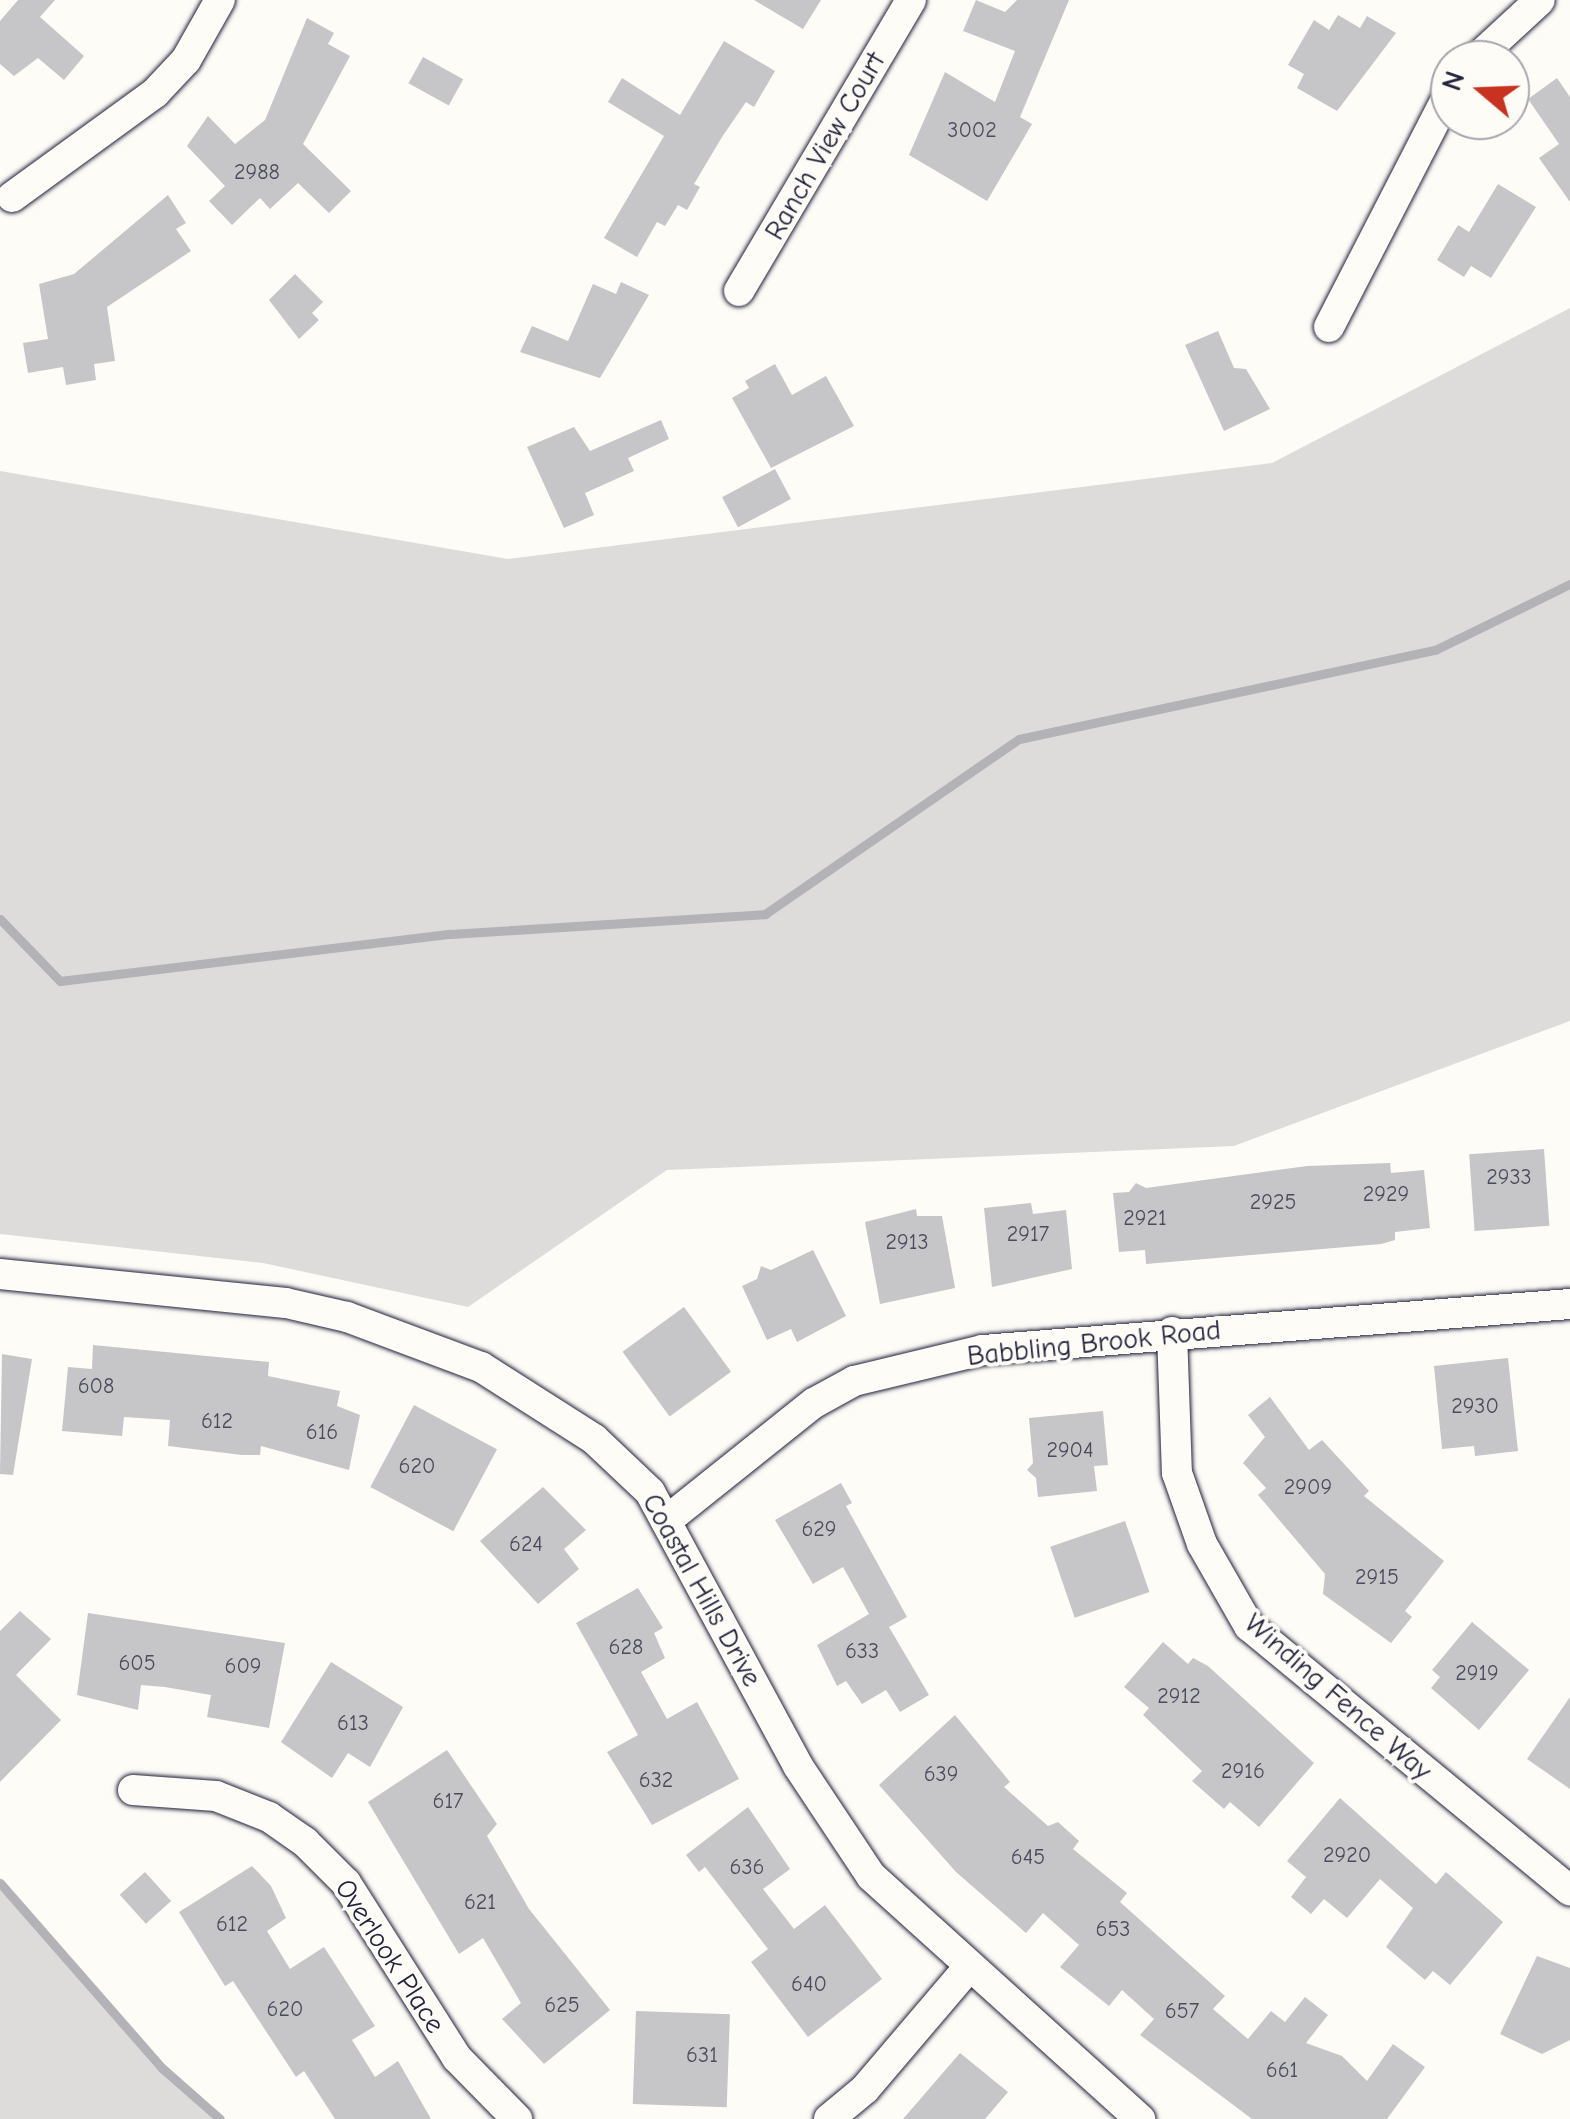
<!DOCTYPE html>
<style>
body{margin:0}
#map{position:relative;width:1570px;height:2119px;overflow:hidden;background:#fdfcf7;font-family:"Comic Neue",sans-serif}
div>[style]{position:absolute}
.green>*{inset:0;background:#dddcdb}
.stream>*{height:9px;margin:-4.5px;padding:0 4.5px;transform-origin:4.5px;border-radius:4.5px;background:#b2b2b7}
.building>*{inset:0;background:#c6c6c8;transform-origin:0 0}
.roads{filter:drop-shadow(0 0 2px #22223b) drop-shadow(0 0 2px #22223b)}
.minor>*{height:30px;margin:-15px;padding:0 15px;transform-origin:15px;border-radius:15px;background:#fdfcf7}
span{translate:-50% -50%;white-space:nowrap;text-align:center;line-height:1.15;-webkit-text-stroke:8px #fdfcf7;paint-order:stroke}
.number-label{font-size:22px;color:#4b4b5e}
.number-label span{-webkit-text-stroke-width:0}
.street-label{font-size:28px;color:#22223b}
.north{position:absolute;left:1430px;top:40px;width:100px;height:100px;box-sizing:border-box;background:#fdfcf7;border:2px solid #a5a5ac;border-radius:50%;rotate:289deg;font-size:28px;font-weight:700;line-height:40px;text-align:center;color:#22223b}
.north::after{content:'';display:block;margin:auto;width:35px;height:45px;background:#c8321e;clip-path:polygon(50% 0,100% 100%,50% 72%,0 100%)}
</style>
<div id="map">
<div class="green">
<div style="clip-path:polygon(1570px 308px,1570px 1021px,1234px 1146px,667px 1170px,468px 1307px,263px 1263px,0 1234px,0 471px,508px 559px,1272px 463px)"></div>
<div style="clip-path:polygon(0 1882px,162px 2067px,219px 2119px,0 2119px)"></div>
</div>
<div class="stream">
<div style="left:0;top:919px;width:86px;rotate:45.9deg"></div>
<div style="left:60px;top:981px;width:393px;rotate:-6.9deg"></div>
<div style="left:450px;top:934px;width:316px;rotate:-3.6deg"></div>
<div style="left:765px;top:914px;width:308px;rotate:-34.6deg"></div>
<div style="left:1019px;top:739px;width:425px;rotate:-12.1deg"></div>
<div style="left:1435px;top:650px;width:150px;rotate:-26.1deg"></div>
<div style="left:0;top:1883px;width:246px;rotate:48.8deg"></div>
<div style="left:162px;top:2068px;width:77px;rotate:41.3deg"></div>
</div>
<div class="building">
<div style="clip-path:polygon(18px 0,55px 0,40px 17px,84px 56px,64px 80px,38px 58px,14px 76px,0 64px,0 21px)"></div>
<div style="clip-path:polygon(754px 0,821px 0,803px 29px)"></div>
<div style="clip-path:polygon(976px 0,1005px 12px,1017px 0,1069px 0,1020px 117px,1032px 124px,987px 201px,909px 155px,945px 72px,995px 102px,1015px 51px,963px 31px)"></div>
<div style="clip-path:polygon(1338px 15px,1360px 28px,1367px 16px,1396px 33px,1337px 111px,1297px 88px,1304px 74px,1288px 65px,1314px 20px,1329px 30px)"></div>
<div style="clip-path:polygon(307px 18px,334px 33px,328px 44px,350px 56px,303px 144px,351px 191px,329px 213px,298px 183px,270px 209px,260px 198px,232px 225px,209px 201px,225px 186px,187px 146px,208px 116px,235px 144px,265px 120px)"></div>
<div style="clip-path:polygon(724px 41px,775px 71px,754px 107px,746px 102px,722px 137px,694px 184px,700px 187px,687px 210px,678px 205px,665px 226px,657px 222px,637px 257px,604px 238px,664px 136px,608px 102px,622px 78px,680px 115px)"></div>
<div style="left:423px;top:57px;width:46px;height:30px;rotate:29deg"></div>
<div style="clip-path:polygon(1557px 78px,1570px 97px,1570px 202px,1539px 158px,1559px 144px,1528px 99px)"></div>
<div style="clip-path:polygon(1498px 184px,1536px 207px,1491px 278px,1471px 266px,1464px 277px,1437px 260px,1458px 225px,1469px 232px)"></div>
<div style="clip-path:polygon(168px 195px,186px 223px,176px 229px,191px 251px,107px 307px,115px 361px,94px 364px,96px 380px,66px 385px,63px 367px,28px 373px,23px 343px,48px 339px,39px 284px,74px 274px)"></div>
<div style="clip-path:polygon(295px 274px,323px 302px,312px 313px,319px 320px,299px 339px,269px 300px)"></div>
<div style="clip-path:polygon(621px 282px,649px 295px,600px 378px,520px 352px,532px 326px,568px 341px,593px 284px,616px 294px)"></div>
<div style="clip-path:polygon(1218px 331px,1234px 368px,1246px 369px,1270px 409px,1224px 431px,1185px 345px)"></div>
<div style="clip-path:polygon(775px 364px,792px 395px,826px 376px,854px 426px,771px 468px,732px 398px,749px 388px,745px 381px)"></div>
<div style="clip-path:polygon(661px 420px,669px 439px,628px 458px,634px 471px,585px 493px,594px 515px,564px 528px,527px 447px,574px 427px,590px 451px)"></div>
<div style="left:775px;top:469px;width:34px;height:60px;rotate:62deg"></div>
<div style="left:1544px;top:1149px;width:77px;height:75px;rotate:86deg"></div>
<div style="clip-path:polygon(1390px 1163px,1391px 1173px,1424px 1170px,1430px 1228px,1395px 1232px,1395px 1240px,1381px 1244px,1146px 1264px,1145px 1250px,1119px 1252px,1113px 1193px,1129px 1192px,1136px 1183px,1146px 1188px,1307px 1166px)"></div>
<div style="clip-path:polygon(1031px 1203px,1033px 1214px,1066px 1210px,1072px 1269px,992px 1287px,984px 1208px)"></div>
<div style="clip-path:polygon(916px 1209px,917px 1216px,942px 1216px,955px 1288px,880px 1304px,865px 1222px)"></div>
<div style="clip-path:polygon(813px 1250px,846px 1316px,797px 1342px,791px 1329px,767px 1340px,742px 1286px,757px 1279px,761px 1266px,771px 1270px)"></div>
<div style="left:684px;top:1307px;width:80px;height:76px;rotate:54deg"></div>
<div style="clip-path:polygon(93px 1345px,269px 1362px,268px 1376px,340px 1391px,337px 1406px,360px 1415px,349px 1470px,261px 1446px,260px 1455px,242px 1455px,168px 1446px,170px 1420px,124px 1417px,122px 1436px,62px 1431px,68px 1367px,92px 1369px)"></div>
<div style="clip-path:polygon(2px 1354px,32px 1359px,13px 1475px,0 1474px)"></div>
<div style="clip-path:polygon(1508px 1358px,1518px 1451px,1475px 1456px,1474px 1446px,1442px 1449px,1434px 1366px)"></div>
<div style="clip-path:polygon(1270px 1397px,1309px 1450px,1322px 1440px,1369px 1491px,1364px 1496px,1444px 1561px,1405px 1611px,1412px 1617px,1391px 1643px,1323px 1594px,1325px 1574px,1258px 1495px,1266px 1488px,1243px 1463px,1265px 1437px,1248px 1415px)"></div>
<div style="left:414px;top:1405px;width:94px;height:93px;rotate:28deg"></div>
<div style="clip-path:polygon(1103px 1411px,1108px 1465px,1094px 1466px,1097px 1491px,1038px 1497px,1036px 1478px,1027px 1470px,1033px 1463px,1029px 1418px)"></div>
<div style="clip-path:polygon(841px 1483px,852px 1503px,846px 1506px,907px 1617px,889px 1627px,929px 1695px,900px 1712px,886px 1690px,862px 1704px,846px 1681px,837px 1686px,817px 1645px,869px 1614px,843px 1567px,813px 1584px,775px 1520px)"></div>
<div style="clip-path:polygon(543px 1487px,586px 1530px,564px 1549px,579px 1569px,538px 1604px,480px 1541px)"></div>
<div style="left:1125px;top:1521px;width:75px;height:79px;rotate:71deg"></div>
<div style="clip-path:polygon(638px 1588px,663px 1628px,654px 1633px,665px 1658px,641px 1672px,667px 1719px,697px 1702px,739px 1779px,652px 1825px,607px 1752px,638px 1735px,576px 1623px)"></div>
<div style="clip-path:polygon(20px 1611px,51px 1639px,16px 1675px,61px 1720px,0 1782px,0 1631px)"></div>
<div style="clip-path:polygon(88px 1613px,285px 1643px,269px 1728px,207px 1717px,211px 1695px,165px 1687px,141px 1685px,138px 1710px,77px 1695px)"></div>
<div style="clip-path:polygon(1472px 1622px,1529px 1670px,1479px 1730px,1431px 1688px,1440px 1677px,1432px 1670px)"></div>
<div style="clip-path:polygon(1163px 1642px,1188px 1664px,1193px 1658px,1208px 1666px,1314px 1763px,1259px 1827px,1230px 1802px,1224px 1809px,1192px 1781px,1202px 1771px,1143px 1715px,1149px 1708px,1124px 1687px)"></div>
<div style="clip-path:polygon(331px 1662px,403px 1707px,370px 1767px,348px 1753px,332px 1778px,281px 1742px)"></div>
<div style="clip-path:polygon(1570px 1697px,1570px 1789px,1527px 1759px)"></div>
<div style="clip-path:polygon(955px 1715px,1010px 1782px,1004px 1787px,1048px 1826px,1058px 1822px,1079px 1841px,1073px 1849px,1127px 1893px,1120px 1902px,1225px 1996px,1213px 2009px,1248px 2039px,1271px 2011px,1285px 2022px,1305px 1997px,1328px 2015px,1306px 2043px,1342px 2056px,1367px 2081px,1393px 2044px,1425px 2067px,1387px 2119px,1252px 2119px,1140px 2035px,1154px 2019px,1122px 1990px,1109px 2006px,1060px 1967px,1079px 1945px,1043px 1913px,1026px 1933px,956px 1872px,879px 1785px)"></div>
<div style="clip-path:polygon(447px 1750px,497px 1824px,487px 1836px,529px 1909px,610px 2010px,544px 2064px,502px 2019px,521px 2003px,483px 1938px,459px 1954px,368px 1802px)"></div>
<div style="clip-path:polygon(1340px 1798px,1436px 1884px,1446px 1872px,1503px 1922px,1450px 1985px,1433px 1971px,1425px 1980px,1386px 1947px,1413px 1908px,1380px 1879px,1347px 1918px,1324px 1899px,1311px 1914px,1291px 1897px,1306px 1877px,1287px 1861px)"></div>
<div style="clip-path:polygon(748px 1807px,790px 1869px,763px 1889px,794px 1929px,825px 1905px,882px 1979px,808px 2037px,751px 1962px,768px 1949px,705px 1867px,699px 1872px,686px 1855px)"></div>
<div style="clip-path:polygon(252px 1866px,271px 1886px,286px 1918px,267px 1931px,290px 1969px,324px 1947px,375px 2026px,352px 2040px,375px 2077px,398px 2061px,431px 2119px,335px 2119px,304px 2071px,296px 2077px,233px 1981px,225px 1986px,179px 1912px)"></div>
<div style="left:145px;top:1872px;width:39px;height:34px;rotate:48deg"></div>
<div style="clip-path:polygon(1537px 1956px,1570px 1968px,1570px 2040px,1542px 2054px,1500px 2034px)"></div>
<div style="left:636px;top:2011px;width:94px;height:93px;rotate:2deg"></div>
<div style="clip-path:polygon(960px 2053px,1008px 2092px,985px 2119px,903px 2119px)"></div>
</div>
<div class="roads">
<div class="minor">
<div style="left:1475px;top:60px;width:88px;rotate:-42.7deg"></div>
<div style="left:12px;top:197px;width:177px;rotate:-36deg"></div>
<div style="left:155px;top:93px;width:45px;rotate:-46.8deg"></div>
<div style="left:186px;top:60px;width:69px;rotate:-60.5deg"></div>
<div style="left:739px;top:291px;width:338px;rotate:-59.4deg"></div>
<div style="left:1329px;top:327px;width:264px;rotate:-62.8deg"></div>
<div style="left:0;top:1274px;width:287px;rotate:5.8deg"></div>
<div style="left:286px;top:1303px;width:63px;rotate:12.9deg"></div>
<div style="left:347px;top:1317px;width:143px;rotate:20.5deg"></div>
<div style="left:481px;top:1367px;width:134px;rotate:32.5deg"></div>
<div style="left:594px;top:1439px;width:77px;rotate:43.4deg"></div>
<div style="left:650px;top:1492px;width:311px;rotate:61.6deg"></div>
<div style="left:798px;top:1766px;width:132px;rotate:56.4deg"></div>
<div style="left:871px;top:1876px;width:363px;rotate:42.1deg"></div>
<div style="left:1172px;top:1332px;width:141px;rotate:88deg"></div>
<div style="left:1177px;top:1473px;width:75px;rotate:70.6deg"></div>
<div style="left:1202px;top:1544px;width:95px;rotate:60.2deg"></div>
<div style="left:1249px;top:1626px;width:416px;rotate:39.5deg"></div>
<div style="left:666px;top:1521px;width:189px;rotate:-38.6deg"></div>
<div style="left:814px;top:1403px;width:46px;rotate:-28.8deg"></div>
<div style="left:854px;top:1381px;width:133px;rotate:-13.5deg"></div>
<div style="left:983px;top:1350px;width:589px;rotate:-4.48deg"></div>
<div style="left:133px;top:1790px;width:83px;rotate:4.1deg"></div>
<div style="left:216px;top:1796px;width:57px;rotate:21.6deg"></div>
<div style="left:269px;top:1817px;width:44px;rotate:34.8deg"></div>
<div style="left:305px;top:1842px;width:58px;rotate:45deg"></div>
<div style="left:346px;top:1883px;width:207px;rotate:57.6deg"></div>
<div style="left:457px;top:2058px;width:86px;rotate:45.5deg"></div>
<div style="left:829px;top:2119px;width:47px;rotate:-39.8deg"></div>
<div style="left:865px;top:2089px;width:157px;rotate:-49.6deg"></div>
</div>
</div>
<div class="number-label">
<span style="left:972px;top:131px">3002</span>
<span style="left:257px;top:173px">2988</span>
<span style="left:1509px;top:1178px">2933</span>
<span style="left:1386px;top:1195px">2929</span>
<span style="left:1273px;top:1203px">2925</span>
<span style="left:1145px;top:1219px">2921</span>
<span style="left:1028px;top:1235px">2917</span>
<span style="left:907px;top:1243px">2913</span>
<span style="left:96px;top:1387px">608</span>
<span style="left:1475px;top:1407px">2930</span>
<span style="left:217px;top:1422px">612</span>
<span style="left:322px;top:1433px">616</span>
<span style="left:1070px;top:1451px">2904</span>
<span style="left:417px;top:1467px">620</span>
<span style="left:1308px;top:1488px">2909</span>
<span style="left:819px;top:1530px">629</span>
<span style="left:526px;top:1545px">624</span>
<span style="left:1377px;top:1578px">2915</span>
<span style="left:626px;top:1648px">628</span>
<span style="left:862px;top:1652px">633</span>
<span style="left:137px;top:1664px">605</span>
<span style="left:243px;top:1667px">609</span>
<span style="left:1477px;top:1674px">2919</span>
<span style="left:1179px;top:1697px">2912</span>
<span style="left:353px;top:1724px">613</span>
<span style="left:1243px;top:1772px">2916</span>
<span style="left:941px;top:1775px">639</span>
<span style="left:656px;top:1781px">632</span>
<span style="left:448px;top:1802px">617</span>
<span style="left:1347px;top:1856px">2920</span>
<span style="left:1028px;top:1858px">645</span>
<span style="left:747px;top:1868px">636</span>
<span style="left:480px;top:1903px">621</span>
<span style="left:232px;top:1925px">612</span>
<span style="left:1113px;top:1930px">653</span>
<span style="left:809px;top:1985px">640</span>
<span style="left:562px;top:2006px">625</span>
<span style="left:285px;top:2010px">620</span>
<span style="left:1182px;top:2012px">657</span>
<span style="left:702px;top:2056px">631</span>
<span style="left:1282px;top:2071px">661</span>
</div>
<div class="street-label">
<span style="left:825px;top:146px;rotate:-60deg">Ranch View Court</span>
<span style="left:1094px;top:1343px;rotate:-6deg">Babbling Brook Road</span>
<span style="left:702px;top:1590px;rotate:61deg">Coastal Hills Drive</span>
<span style="left:1338px;top:1697px;rotate:41deg">Winding Fence Way</span>
<span style="left:390px;top:1956px;rotate:57deg">Overlook Place</span>
</div>
<div class="north">N</div>
</div>
